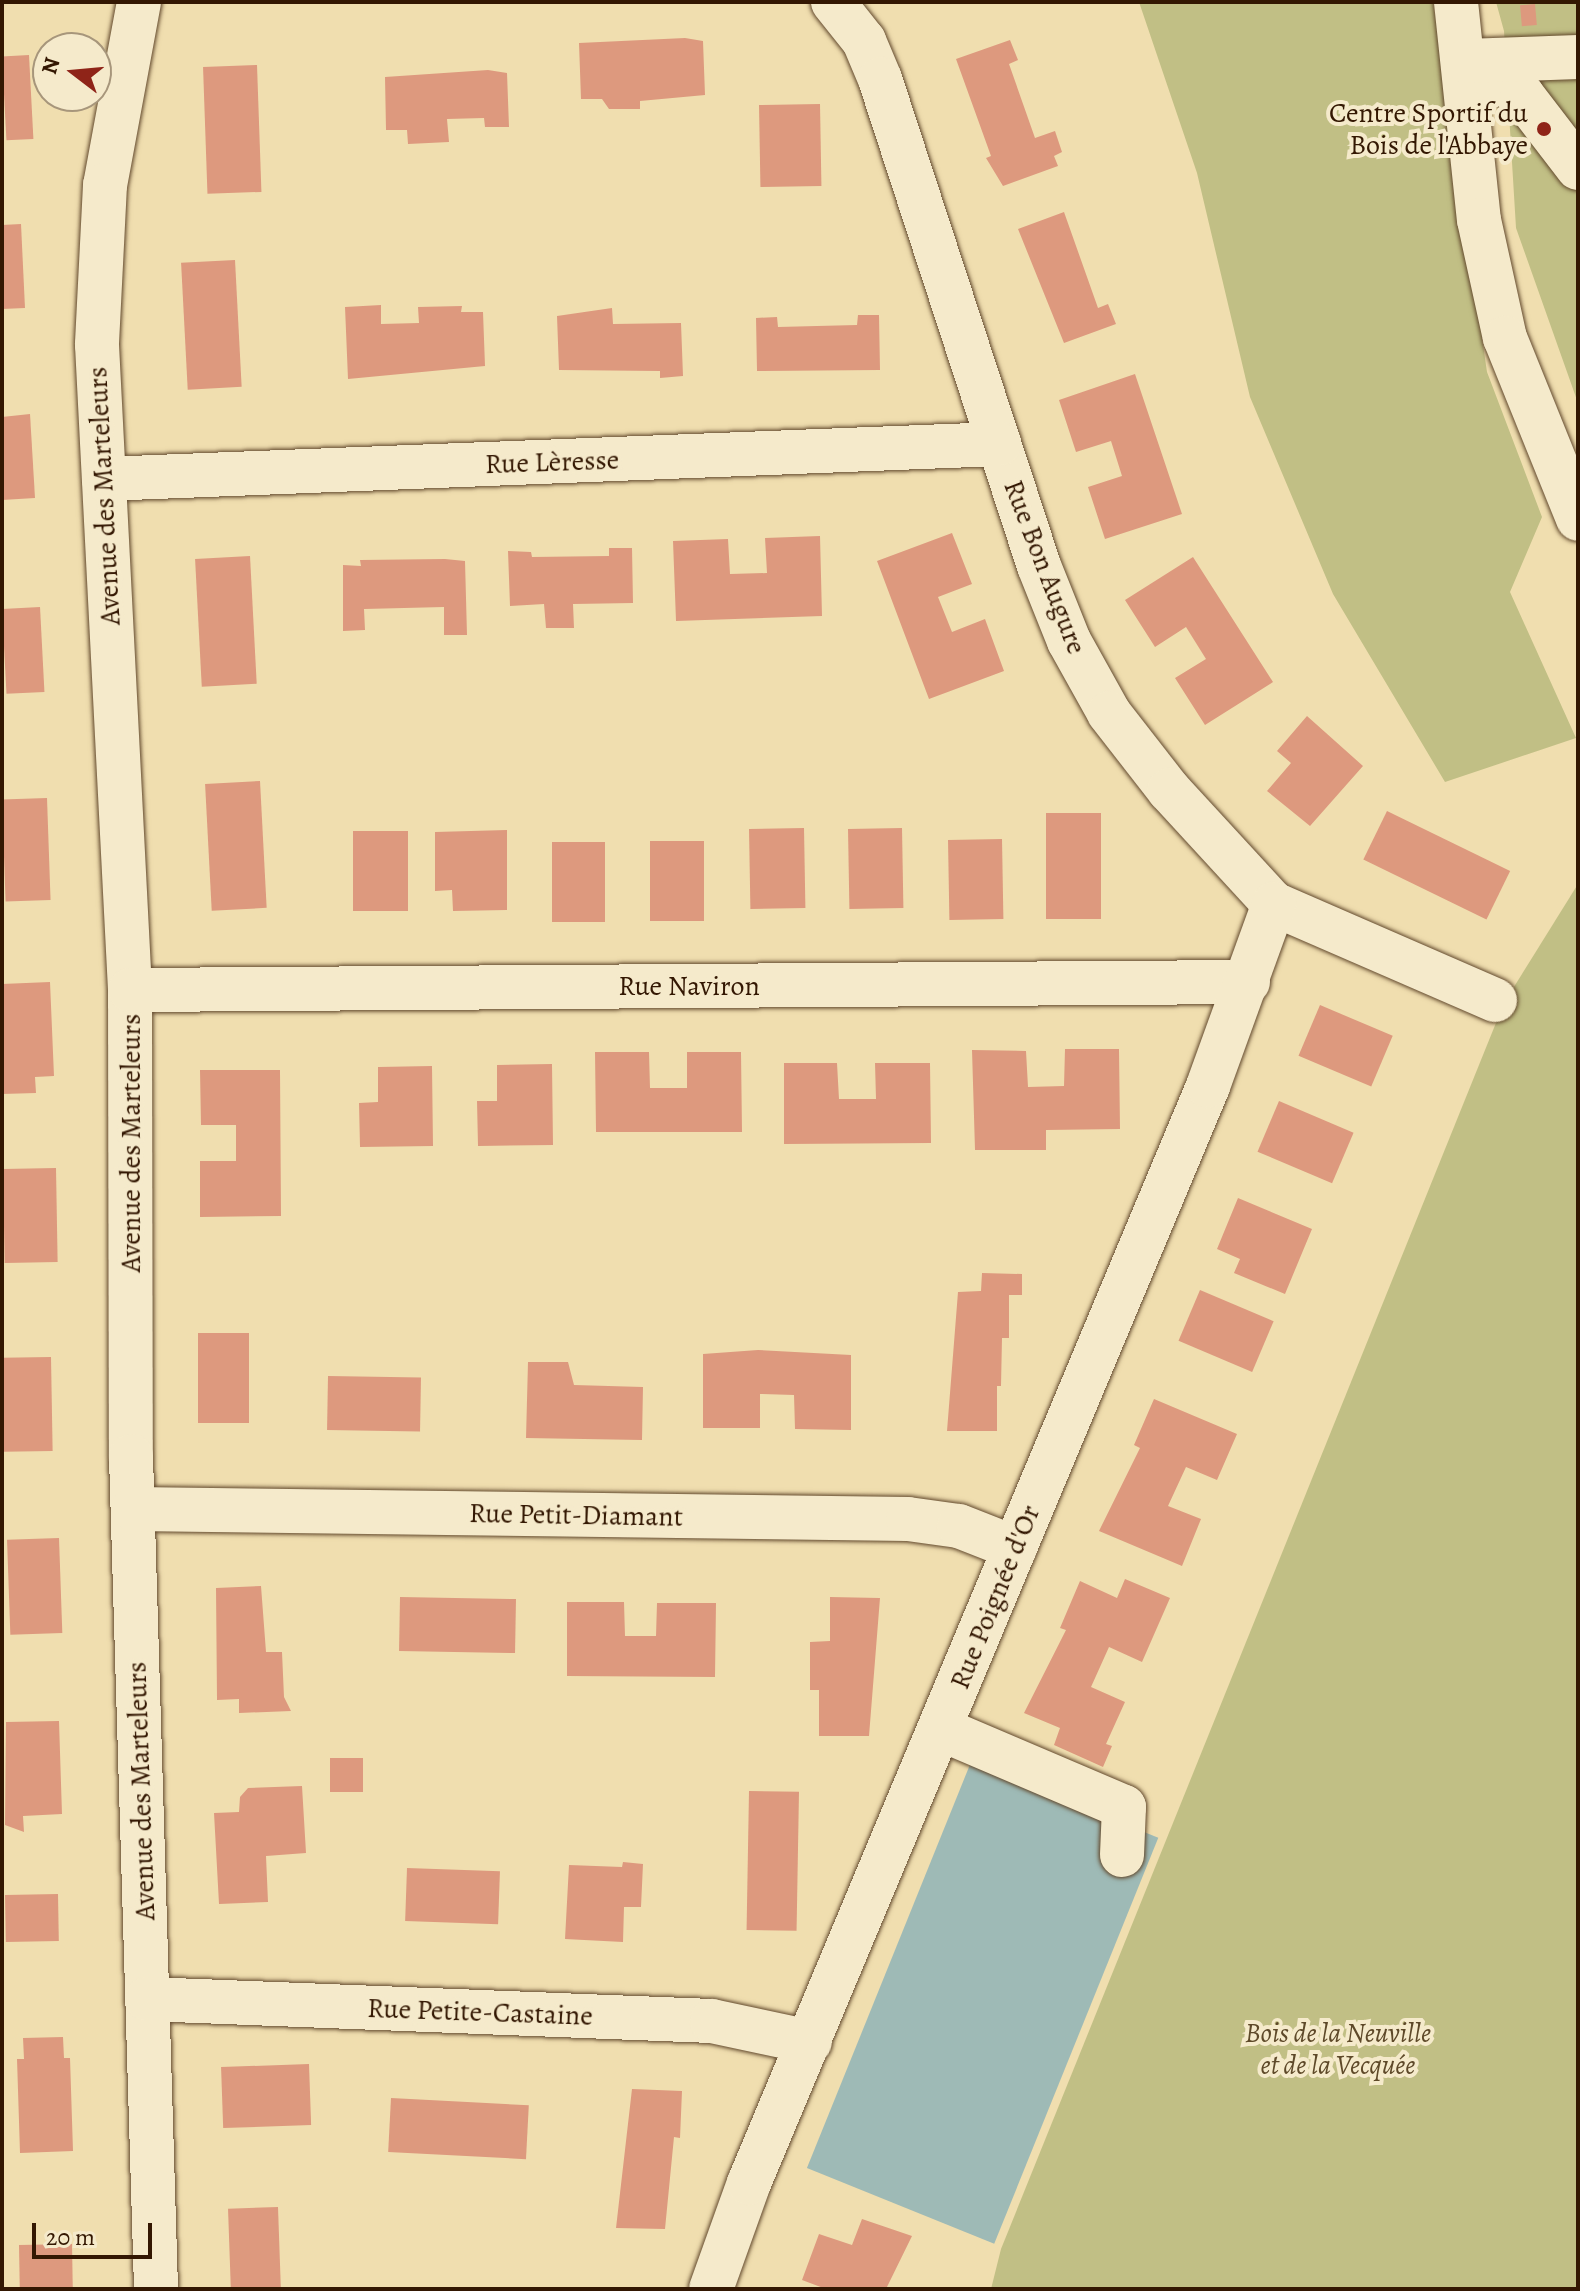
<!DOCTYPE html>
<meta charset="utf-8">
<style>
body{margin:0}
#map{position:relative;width:1580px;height:2291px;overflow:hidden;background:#f0deaf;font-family:Alegreya,serif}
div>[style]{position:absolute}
.green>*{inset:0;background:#c1bf85}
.water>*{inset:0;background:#9ebab6;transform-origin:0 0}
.building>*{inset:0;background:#dd997e;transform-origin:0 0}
.roads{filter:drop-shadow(0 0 2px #62492d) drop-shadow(0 0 2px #62492d)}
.minor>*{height:44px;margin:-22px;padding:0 22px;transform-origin:22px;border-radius:22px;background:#f5eacb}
.dots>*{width:22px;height:22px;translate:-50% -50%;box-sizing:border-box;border:4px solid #f5eacb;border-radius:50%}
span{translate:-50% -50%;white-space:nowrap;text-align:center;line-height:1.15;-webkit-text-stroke:8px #f5eacb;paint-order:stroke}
.poi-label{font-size:28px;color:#331702}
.right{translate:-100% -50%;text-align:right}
.street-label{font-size:28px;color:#331702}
.park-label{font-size:28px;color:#5e4929;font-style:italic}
.frame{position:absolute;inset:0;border:4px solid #331702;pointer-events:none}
.north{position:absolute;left:32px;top:32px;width:80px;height:80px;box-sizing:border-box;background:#f5eacb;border:2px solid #a7967b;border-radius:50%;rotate:286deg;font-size:22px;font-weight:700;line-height:32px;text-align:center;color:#331702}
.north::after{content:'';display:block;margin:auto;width:28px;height:36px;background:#8f2418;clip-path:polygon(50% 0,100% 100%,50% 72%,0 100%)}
.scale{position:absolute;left:32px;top:2223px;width:120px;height:36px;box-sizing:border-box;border:4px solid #331702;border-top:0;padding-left:10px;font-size:24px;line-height:28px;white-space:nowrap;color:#331702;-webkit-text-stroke:6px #f5eacb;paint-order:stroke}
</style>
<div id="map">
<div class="green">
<div style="clip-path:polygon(1139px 2px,1433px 2px,1487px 372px,1542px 517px,1510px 592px,1576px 738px,1445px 782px,1333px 594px,1250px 397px,1197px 173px)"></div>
<div style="clip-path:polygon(1496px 2px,1578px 2px,1578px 403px,1516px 228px,1504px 31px)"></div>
<div style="clip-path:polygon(1578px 884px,1578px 2289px,991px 2289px,1001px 2249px,1504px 1003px)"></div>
</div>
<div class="water">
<div style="left:971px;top:1762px;width:202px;height:438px;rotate:22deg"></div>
</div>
<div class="building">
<div style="left:1535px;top:4px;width:21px;height:15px;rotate:85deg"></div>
<div style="clip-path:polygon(685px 38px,703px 41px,705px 95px,640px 101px,640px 109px,609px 109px,602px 99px,581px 99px,579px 43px)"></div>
<div style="clip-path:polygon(1010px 40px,1018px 60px,1009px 64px,1035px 138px,1055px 131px,1062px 152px,1054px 156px,1058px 166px,1003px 186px,986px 158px,991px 156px,956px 59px)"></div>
<div style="left:29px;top:55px;width:84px;height:27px;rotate:87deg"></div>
<div style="left:257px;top:65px;width:127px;height:54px;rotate:88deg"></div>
<div style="clip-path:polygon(488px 70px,507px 73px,509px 127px,485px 127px,484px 118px,447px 119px,449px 142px,408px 144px,407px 130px,386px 130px,385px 77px)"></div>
<div style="left:820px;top:104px;width:82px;height:61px;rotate:89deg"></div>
<div style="clip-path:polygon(1064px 212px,1098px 308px,1108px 304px,1116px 324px,1064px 343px,1018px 229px)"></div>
<div style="clip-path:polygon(21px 224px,25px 308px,2px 309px,2px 225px)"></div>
<div style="left:235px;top:260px;width:127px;height:54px;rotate:87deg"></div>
<div style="clip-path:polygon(381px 305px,381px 324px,419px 323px,418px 307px,462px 306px,461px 312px,483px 312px,485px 366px,348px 379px,345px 307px)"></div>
<div style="clip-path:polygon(612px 308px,613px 324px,681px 323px,683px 376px,660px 378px,660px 371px,559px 370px,557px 316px)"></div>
<div style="clip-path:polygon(858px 315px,879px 315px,880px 370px,757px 371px,756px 318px,777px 317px,778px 327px,817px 326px,857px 325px)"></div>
<div style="clip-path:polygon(1135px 374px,1182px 514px,1105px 539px,1088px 487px,1122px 476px,1111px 441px,1076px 452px,1059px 400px)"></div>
<div style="clip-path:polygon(30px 414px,35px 498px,2px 500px,2px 417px)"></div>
<div style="clip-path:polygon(952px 533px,972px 584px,938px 597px,952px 632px,985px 619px,1004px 671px,929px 699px,877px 561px)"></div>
<div style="clip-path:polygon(820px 536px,822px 616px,676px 621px,673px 541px,728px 539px,730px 574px,767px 573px,765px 538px)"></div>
<div style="clip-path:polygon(609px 548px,632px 548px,633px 603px,573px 604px,574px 628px,546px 628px,544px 604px,510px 606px,508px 551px,531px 552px,532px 557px,609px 556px)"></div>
<div style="left:250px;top:556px;width:128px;height:55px;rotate:87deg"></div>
<div style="clip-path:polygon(1193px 557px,1273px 682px,1205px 725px,1175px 678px,1206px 659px,1186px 627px,1155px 647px,1125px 600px)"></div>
<div style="clip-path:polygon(445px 559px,465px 561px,467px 635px,444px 635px,444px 607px,364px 609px,365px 630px,343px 631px,343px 565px,361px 566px,360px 560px)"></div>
<div style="left:40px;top:607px;width:85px;height:38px;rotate:87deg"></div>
<div style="clip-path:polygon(1307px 716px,1363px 766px,1310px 826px,1267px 791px,1291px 763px,1277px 751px)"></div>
<div style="left:260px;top:781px;width:127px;height:55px;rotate:87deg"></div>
<div style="left:47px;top:798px;width:102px;height:45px;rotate:88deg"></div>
<div style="left:1387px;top:811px;width:137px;height:54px;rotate:26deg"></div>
<div style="left:1046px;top:813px;width:55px;height:106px"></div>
<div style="left:804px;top:828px;width:80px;height:55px;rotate:89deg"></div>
<div style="left:902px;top:828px;width:80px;height:54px;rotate:89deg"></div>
<div style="clip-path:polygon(507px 830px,507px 910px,453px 911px,452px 890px,435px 891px,435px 832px)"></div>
<div style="left:353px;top:831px;width:55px;height:80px"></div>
<div style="left:1002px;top:839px;width:80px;height:54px;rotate:89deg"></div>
<div style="left:704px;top:841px;width:80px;height:54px;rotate:90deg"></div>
<div style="left:552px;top:842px;width:53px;height:80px"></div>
<div style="clip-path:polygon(50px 982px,54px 1076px,35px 1077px,36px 1093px,2px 1094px,2px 984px)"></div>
<div style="left:1320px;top:1005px;width:79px;height:55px;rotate:23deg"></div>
<div style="clip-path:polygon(1065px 1049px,1119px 1049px,1120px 1129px,1046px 1130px,1046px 1150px,975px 1150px,972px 1050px,1026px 1051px,1028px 1087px,1064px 1086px)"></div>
<div style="clip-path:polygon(595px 1052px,649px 1052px,650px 1088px,687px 1088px,687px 1052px,741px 1052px,742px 1132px,596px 1132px)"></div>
<div style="clip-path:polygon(784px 1063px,837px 1063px,839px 1099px,876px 1099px,875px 1063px,930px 1063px,931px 1143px,784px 1144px)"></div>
<div style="clip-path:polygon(552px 1064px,553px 1145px,478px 1146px,477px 1101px,497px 1101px,497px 1065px)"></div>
<div style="clip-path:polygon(432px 1066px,433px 1146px,360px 1147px,359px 1103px,378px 1102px,378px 1067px)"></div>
<div style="clip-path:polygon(200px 1070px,280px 1070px,281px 1216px,200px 1217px,200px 1161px,236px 1161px,236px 1125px,201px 1125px)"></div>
<div style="left:1279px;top:1101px;width:81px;height:55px;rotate:23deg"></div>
<div style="left:56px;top:1168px;width:94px;height:53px;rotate:89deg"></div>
<div style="clip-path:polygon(1238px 1198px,1312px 1229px,1285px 1294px,1234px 1273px,1240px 1259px,1217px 1249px)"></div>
<div style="clip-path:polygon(982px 1273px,1022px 1274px,1022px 1295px,1009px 1295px,1009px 1338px,1002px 1338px,1001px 1386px,997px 1386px,997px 1431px,947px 1431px,958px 1292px,981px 1291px)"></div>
<div style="left:1200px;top:1290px;width:80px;height:55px;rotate:23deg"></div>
<div style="left:198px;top:1333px;width:51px;height:90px"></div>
<div style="clip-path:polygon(758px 1350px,851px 1355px,851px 1430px,795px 1429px,794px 1395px,760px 1394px,760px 1428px,703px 1428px,703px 1354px)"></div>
<div style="left:51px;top:1357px;width:94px;height:49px;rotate:89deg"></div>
<div style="clip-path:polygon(528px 1362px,568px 1362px,574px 1385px,643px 1387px,642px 1440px,526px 1438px)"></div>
<div style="left:328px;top:1376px;width:93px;height:54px;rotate:1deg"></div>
<div style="clip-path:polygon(1154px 1399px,1237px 1434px,1217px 1480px,1186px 1467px,1168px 1506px,1201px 1519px,1182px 1566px,1099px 1531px,1140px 1448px,1134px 1445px)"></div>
<div style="left:59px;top:1538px;width:95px;height:52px;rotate:88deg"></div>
<div style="clip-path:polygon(1125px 1579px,1170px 1598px,1142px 1662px,1109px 1647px,1091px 1687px,1125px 1702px,1106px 1744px,1112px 1746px,1103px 1767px,1054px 1745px,1060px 1728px,1024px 1713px,1066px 1630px,1060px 1628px,1080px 1581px,1117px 1598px)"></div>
<div style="clip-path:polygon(261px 1586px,266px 1652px,282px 1652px,284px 1697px,291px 1711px,239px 1713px,239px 1699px,217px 1700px,216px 1588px)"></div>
<div style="left:400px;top:1597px;width:116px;height:54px;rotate:1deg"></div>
<div style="clip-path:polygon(830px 1597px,880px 1598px,869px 1736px,819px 1736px,819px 1690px,810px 1690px,810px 1642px,830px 1641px)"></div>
<div style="clip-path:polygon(567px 1602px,624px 1602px,625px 1636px,656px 1636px,657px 1603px,716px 1603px,715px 1677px,567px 1676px)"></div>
<div style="clip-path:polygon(59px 1721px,62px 1814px,23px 1816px,24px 1832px,5px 1825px,6px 1722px)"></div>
<div style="left:330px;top:1758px;width:33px;height:34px"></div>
<div style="clip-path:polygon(302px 1786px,306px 1853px,266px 1856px,268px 1902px,219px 1904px,214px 1813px,239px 1812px,240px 1797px,248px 1788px)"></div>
<div style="left:749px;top:1791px;width:50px;height:139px;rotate:1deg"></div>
<div style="clip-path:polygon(623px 1862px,643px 1864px,641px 1907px,624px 1907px,623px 1942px,565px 1939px,569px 1865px,622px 1867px)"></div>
<div style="left:407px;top:1868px;width:93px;height:53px;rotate:2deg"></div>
<div style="left:58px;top:1894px;width:47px;height:53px;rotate:89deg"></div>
<div style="clip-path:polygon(63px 2037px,64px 2058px,70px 2058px,73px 2151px,20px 2153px,17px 2059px,24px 2059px,23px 2038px)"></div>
<div style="left:309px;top:2064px;width:61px;height:88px;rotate:88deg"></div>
<div style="clip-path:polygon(632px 2089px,682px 2091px,680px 2138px,674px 2137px,665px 2229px,616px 2228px)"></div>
<div style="left:391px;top:2098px;width:138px;height:54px;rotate:3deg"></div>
<div style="left:278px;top:2207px;width:82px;height:50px;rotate:88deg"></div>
<div style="clip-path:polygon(862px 2219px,912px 2236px,886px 2289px,826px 2289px,802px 2280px,819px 2234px,852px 2245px)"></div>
<div style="left:72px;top:2244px;width:45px;height:53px;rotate:89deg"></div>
</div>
<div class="roads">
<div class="minor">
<div style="left:139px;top:2px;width:186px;rotate:100.5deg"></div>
<div style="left:105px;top:185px;width:160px;rotate:92.9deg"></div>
<div style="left:97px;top:345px;width:646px;rotate:87.07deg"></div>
<div style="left:130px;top:990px;width:466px;rotate:89.9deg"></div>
<div style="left:131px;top:1456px;width:833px;rotate:88.28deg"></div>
<div style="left:833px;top:2px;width:50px;rotate:51.5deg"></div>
<div style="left:864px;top:41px;width:41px;rotate:67.2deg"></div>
<div style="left:880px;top:79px;width:512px;rotate:71.92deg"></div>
<div style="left:1039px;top:566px;width:81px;rotate:68.2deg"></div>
<div style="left:1069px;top:641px;width:82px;rotate:60.9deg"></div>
<div style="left:1109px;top:713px;width:98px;rotate:52.1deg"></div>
<div style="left:1169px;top:790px;width:155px;rotate:47.4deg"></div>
<div style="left:1274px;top:904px;width:241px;rotate:23.5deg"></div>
<div style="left:1456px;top:2px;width:219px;rotate:84deg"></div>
<div style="left:1479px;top:220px;width:121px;rotate:77.6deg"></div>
<div style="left:1505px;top:338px;width:195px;rotate:68deg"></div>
<div style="left:1466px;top:61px;width:66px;rotate:31.3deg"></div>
<div style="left:1522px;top:95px;width:92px;rotate:52.5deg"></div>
<div style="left:1466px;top:61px;width:112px;rotate:-2deg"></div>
<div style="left:104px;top:479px;width:896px;rotate:-2.24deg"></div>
<div style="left:130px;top:990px;width:1118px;rotate:-0.41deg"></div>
<div style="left:133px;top:1509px;width:775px;rotate:0.74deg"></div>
<div style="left:908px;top:1519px;width:51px;rotate:7.8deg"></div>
<div style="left:959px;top:1526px;width:60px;rotate:21.4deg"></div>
<div style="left:941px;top:1729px;width:199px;rotate:23.1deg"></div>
<div style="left:1124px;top:1807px;width:48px;rotate:92.4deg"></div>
<div style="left:147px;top:1999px;width:565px;rotate:2.23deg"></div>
<div style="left:712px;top:2021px;width:100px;rotate:12.1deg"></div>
<div style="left:711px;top:2289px;width:113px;rotate:-70.3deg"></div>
<div style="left:749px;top:2183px;width:1189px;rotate:-67.29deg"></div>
<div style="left:1208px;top:1086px;width:194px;rotate:-70.1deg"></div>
</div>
</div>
<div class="dots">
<div style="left:1544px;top:129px;background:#8f2418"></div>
</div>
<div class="poi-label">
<span class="right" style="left:1528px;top:129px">Centre Sportif du<br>Bois de l'Abbaye</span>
</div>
<div class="street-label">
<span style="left:552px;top:462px;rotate:-2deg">Rue Lèresse</span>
<span style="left:104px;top:496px;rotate:-93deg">Avenue des Marteleurs</span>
<span style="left:1045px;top:567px;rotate:69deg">Rue Bon Augure</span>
<span style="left:689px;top:986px">Rue Naviron</span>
<span style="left:131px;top:1143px;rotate:-90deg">Avenue des Marteleurs</span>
<span style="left:576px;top:1515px;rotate:1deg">Rue Petit-Diamant</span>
<span style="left:995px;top:1597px;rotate:-68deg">Rue Poignée d'Or</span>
<span style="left:141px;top:1791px;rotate:-92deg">Avenue des Marteleurs</span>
<span style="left:480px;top:2012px;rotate:2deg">Rue Petite-Castaine</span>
</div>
<div class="park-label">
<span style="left:1338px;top:2049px">Bois de la Neuville<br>et de la Vecquée</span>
</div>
<div class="frame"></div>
<div class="north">N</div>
<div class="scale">20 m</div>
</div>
